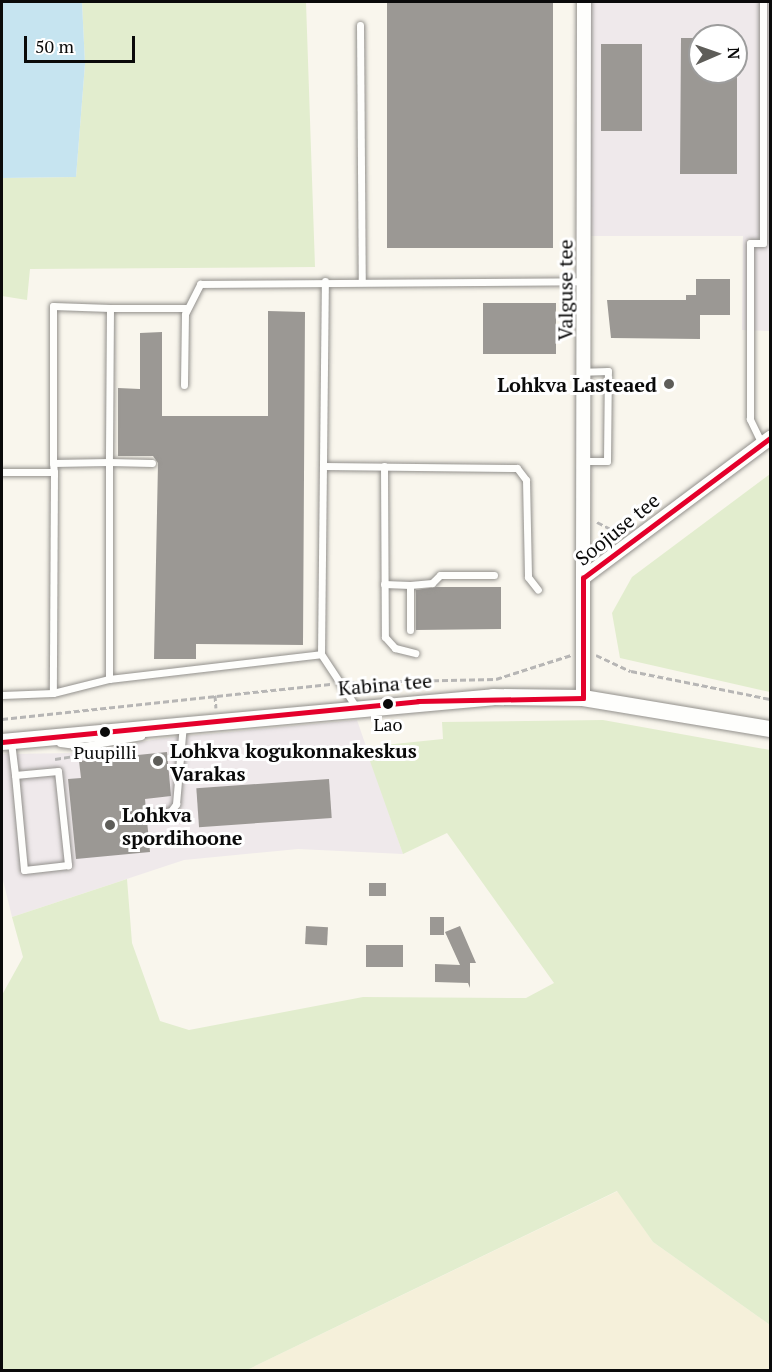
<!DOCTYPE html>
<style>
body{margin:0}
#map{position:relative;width:772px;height:1372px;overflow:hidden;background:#f9f6ed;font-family:"PT Serif",serif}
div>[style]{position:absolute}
.industrial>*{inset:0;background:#efe9eb}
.farmland>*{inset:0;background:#f5f0da}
.green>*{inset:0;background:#e2edce}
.water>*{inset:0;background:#c6e4f0}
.building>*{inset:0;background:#9b9894;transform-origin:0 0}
.path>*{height:3px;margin-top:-1.5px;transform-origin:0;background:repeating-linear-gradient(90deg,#b7b6b5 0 6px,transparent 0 9px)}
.roads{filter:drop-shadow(0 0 2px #92908c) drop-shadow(0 0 2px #92908c)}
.service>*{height:7px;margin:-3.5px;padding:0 3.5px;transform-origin:3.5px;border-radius:3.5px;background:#fefefc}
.minor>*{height:14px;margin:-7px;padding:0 7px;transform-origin:7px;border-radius:7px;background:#fefefc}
.tertiary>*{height:16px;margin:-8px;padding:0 8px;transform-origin:8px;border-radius:8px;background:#fefefc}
.bus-1>*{height:4.5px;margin:-2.25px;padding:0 2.25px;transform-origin:2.25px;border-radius:2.25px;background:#e4002b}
.dots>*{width:16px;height:16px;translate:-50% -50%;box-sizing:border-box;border:3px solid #fff;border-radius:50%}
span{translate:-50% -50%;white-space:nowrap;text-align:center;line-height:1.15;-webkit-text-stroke:6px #fff;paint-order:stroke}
.bus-label{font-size:18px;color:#0a0a0a}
.street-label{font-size:20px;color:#0a0a0a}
.poi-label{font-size:20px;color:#0a0a0a;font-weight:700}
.right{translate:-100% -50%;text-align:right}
.left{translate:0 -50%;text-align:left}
.frame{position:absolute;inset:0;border:3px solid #0a0a0a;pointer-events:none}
.north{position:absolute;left:688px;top:24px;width:60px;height:60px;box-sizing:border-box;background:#fff;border:2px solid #9d9d9d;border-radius:50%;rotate:88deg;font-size:16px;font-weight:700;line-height:24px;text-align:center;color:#0a0a0a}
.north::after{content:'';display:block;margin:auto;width:21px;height:27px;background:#5e5d59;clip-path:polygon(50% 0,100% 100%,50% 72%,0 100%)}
.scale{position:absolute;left:24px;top:36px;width:111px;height:27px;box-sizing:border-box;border:3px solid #0a0a0a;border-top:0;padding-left:8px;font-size:18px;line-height:21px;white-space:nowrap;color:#0a0a0a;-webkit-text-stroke:4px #fff;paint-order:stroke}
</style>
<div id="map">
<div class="industrial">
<div style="clip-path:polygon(evenodd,590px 2px,770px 2px,770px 331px,742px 330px,743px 236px,589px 236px,590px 2px,700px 36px,736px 36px,736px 72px,700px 72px,700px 36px)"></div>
<div style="clip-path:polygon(357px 720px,403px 854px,298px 849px,184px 860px,12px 917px,2px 876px,2px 754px,77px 753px,164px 738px)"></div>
</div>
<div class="farmland">
<div style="clip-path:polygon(618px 1191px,653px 1242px,770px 1325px,770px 1370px,247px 1370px)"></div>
</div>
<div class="green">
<div style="clip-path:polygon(82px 2px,306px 2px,315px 267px,30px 269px,27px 300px,2px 296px,2px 178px,76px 177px,85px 64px)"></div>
<div style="clip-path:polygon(770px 474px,770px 692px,620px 658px,612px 613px,632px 577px)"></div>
<div style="clip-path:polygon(603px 720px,770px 750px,770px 1325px,653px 1242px,617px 1191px,247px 1370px,2px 1370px,2px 995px,23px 957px,12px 917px,127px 879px,132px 943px,160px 1021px,189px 1030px,363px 997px,526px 998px,554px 983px,447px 833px,403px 854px,365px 747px,443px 739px,442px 722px)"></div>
</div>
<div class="water">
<div style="clip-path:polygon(2px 2px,82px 2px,85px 64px,76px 177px,2px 178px)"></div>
</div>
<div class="building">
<div style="left:387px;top:2px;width:166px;height:246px"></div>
<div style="clip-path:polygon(681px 38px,700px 38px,700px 72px,737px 72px,737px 174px,680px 174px)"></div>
<div style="left:601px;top:44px;width:41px;height:87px"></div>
<div style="clip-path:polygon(696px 279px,730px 279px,730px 315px,700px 315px,700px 339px,611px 338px,607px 300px,686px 300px,686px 295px,696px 295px)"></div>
<div style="left:483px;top:303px;width:73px;height:51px"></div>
<div style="clip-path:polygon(268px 311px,305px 312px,303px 645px,196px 644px,196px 659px,154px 659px,158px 463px,153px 456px,118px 456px,118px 388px,140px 389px,140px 333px,162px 332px,162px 416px,268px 416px)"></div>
<div style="clip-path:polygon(436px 587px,501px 587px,501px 629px,416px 630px,416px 590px)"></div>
<div style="clip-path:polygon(167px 752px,171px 796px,145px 799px,150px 852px,76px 859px,68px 779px,81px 778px,79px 761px)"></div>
<div style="left:329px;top:779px;width:39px;height:133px;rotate:86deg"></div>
<div style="left:369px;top:883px;width:17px;height:13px"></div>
<div style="left:430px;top:917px;width:14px;height:18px"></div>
<div style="left:306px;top:926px;width:22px;height:18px;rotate:3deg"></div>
<div style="clip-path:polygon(460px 926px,476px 963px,470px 963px,470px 988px,468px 983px,435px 982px,435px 964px,460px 965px,445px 932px)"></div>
<div style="left:366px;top:945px;width:37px;height:22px"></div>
</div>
<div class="path">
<div style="left:597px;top:522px;width:27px;rotate:27deg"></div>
<div style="left:596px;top:655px;width:38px;rotate:25deg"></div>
<div style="left:631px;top:671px;width:142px;rotate:11.4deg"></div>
<div style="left:352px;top:682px;width:144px;rotate:-1.2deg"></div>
<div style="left:496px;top:679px;width:79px;rotate:-17.7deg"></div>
<div style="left:215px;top:695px;width:13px;rotate:86deg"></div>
<div style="left:2px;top:719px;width:330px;rotate:-6.1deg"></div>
<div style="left:55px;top:759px;width:20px;rotate:-9deg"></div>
</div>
<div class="roads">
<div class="service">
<div style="left:360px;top:25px;width:256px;rotate:89.6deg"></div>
<div style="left:110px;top:308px;width:76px"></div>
<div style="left:184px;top:385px;width:71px;rotate:-89.2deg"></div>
<div style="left:185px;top:314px;width:34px;rotate:-63deg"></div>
<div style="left:200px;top:284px;width:384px;rotate:-0.4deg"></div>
<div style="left:762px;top:444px;width:28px;rotate:-116deg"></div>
<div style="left:750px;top:419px;width:176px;rotate:-90deg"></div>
<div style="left:750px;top:243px;width:13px"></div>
<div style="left:763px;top:243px;width:241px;rotate:-90deg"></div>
<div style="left:583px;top:461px;width:24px"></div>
<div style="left:607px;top:461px;width:90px;rotate:-89.4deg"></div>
<div style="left:608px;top:371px;width:24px;rotate:178deg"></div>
<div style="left:53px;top:463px;width:157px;rotate:-90deg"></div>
<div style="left:53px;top:306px;width:57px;rotate:2deg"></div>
<div style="left:110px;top:308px;width:154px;rotate:90.4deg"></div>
<div style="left:109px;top:462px;width:43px;rotate:1.3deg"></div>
<div style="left:323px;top:466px;width:194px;rotate:0.6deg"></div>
<div style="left:517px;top:468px;width:15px;rotate:53deg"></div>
<div style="left:526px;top:480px;width:97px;rotate:88.8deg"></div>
<div style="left:528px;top:577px;width:16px;rotate:52deg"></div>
<div style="left:384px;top:466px;width:171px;rotate:89.7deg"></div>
<div style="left:385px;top:637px;width:15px;rotate:48deg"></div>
<div style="left:395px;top:648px;width:21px;rotate:14deg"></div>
<div style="left:2px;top:472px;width:52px"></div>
<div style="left:54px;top:472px;width:221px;rotate:90.3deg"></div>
<div style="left:53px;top:693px;width:51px;rotate:177.8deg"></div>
<div style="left:384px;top:584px;width:26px;rotate:2deg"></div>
<div style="left:410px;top:585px;width:45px;rotate:90deg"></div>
<div style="left:410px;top:585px;width:22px;rotate:-5deg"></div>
<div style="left:432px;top:583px;width:11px;rotate:-45deg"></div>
<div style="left:440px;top:575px;width:54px"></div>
<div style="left:321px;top:654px;width:64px;rotate:56.6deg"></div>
<div style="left:109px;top:679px;width:213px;rotate:-6.7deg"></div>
<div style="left:321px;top:654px;width:373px;rotate:-89.4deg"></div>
<div style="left:53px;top:693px;width:58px;rotate:-14deg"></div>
<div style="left:109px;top:679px;width:217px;rotate:-90deg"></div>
<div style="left:109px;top:462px;width:56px;rotate:179deg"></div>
<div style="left:53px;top:463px;width:9px;rotate:84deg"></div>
<div style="left:11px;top:742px;width:33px;rotate:83deg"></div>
<div style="left:15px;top:775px;width:43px;rotate:-5.3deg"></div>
<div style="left:58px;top:771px;width:95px;rotate:83.9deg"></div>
<div style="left:68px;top:865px;width:44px;rotate:173.5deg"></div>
<div style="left:24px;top:870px;width:95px;rotate:-95.4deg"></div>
<div style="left:60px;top:743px;width:24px;rotate:7deg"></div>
<div style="left:84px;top:746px;width:58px;rotate:-10deg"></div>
<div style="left:152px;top:815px;width:19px;rotate:-12deg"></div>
<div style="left:171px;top:811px;width:9px;rotate:-54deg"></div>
<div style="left:176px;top:804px;width:80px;rotate:-85deg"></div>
</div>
<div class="minor">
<div style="left:583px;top:578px;width:576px;rotate:-89.9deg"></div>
<div style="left:583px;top:698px;width:120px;rotate:-90deg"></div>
<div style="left:583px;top:578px;width:234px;rotate:-36.8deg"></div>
</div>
<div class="tertiary">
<div style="left:2px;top:742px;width:493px;rotate:-5.2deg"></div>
<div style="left:493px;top:697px;width:90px;rotate:0.6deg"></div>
<div style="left:583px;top:698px;width:190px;rotate:9.4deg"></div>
</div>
</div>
<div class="bus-1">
<div style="left:583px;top:698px;width:120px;rotate:-90deg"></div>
<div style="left:583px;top:578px;width:234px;rotate:-36.8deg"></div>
<div style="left:2px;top:742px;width:418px;rotate:-5.6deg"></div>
<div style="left:418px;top:701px;width:165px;rotate:-1deg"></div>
</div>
<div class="dots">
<div style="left:669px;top:384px;background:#5e5d59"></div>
<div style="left:388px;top:704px;background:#0a0a0a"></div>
<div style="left:105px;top:732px;background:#0a0a0a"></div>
<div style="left:158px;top:761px;background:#5e5d59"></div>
<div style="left:110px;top:825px;background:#5e5d59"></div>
</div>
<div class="bus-label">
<span style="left:388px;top:724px">Lao</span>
<span style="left:105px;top:752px">Puupilli</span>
</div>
<div class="street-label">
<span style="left:565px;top:290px;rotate:-90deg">Valguse tee</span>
<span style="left:617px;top:529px;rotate:-39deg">Soojuse tee</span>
<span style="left:385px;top:684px;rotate:-5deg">Kabina tee</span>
</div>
<div class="poi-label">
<span class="right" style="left:657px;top:384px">Lohkva Lasteaed</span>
<span class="left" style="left:170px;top:762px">Lohkva kogukonnakeskus<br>Varakas</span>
<span class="left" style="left:122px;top:826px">Lohkva<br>spordihoone</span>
</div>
<div class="frame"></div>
<div class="north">N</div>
<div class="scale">50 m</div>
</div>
